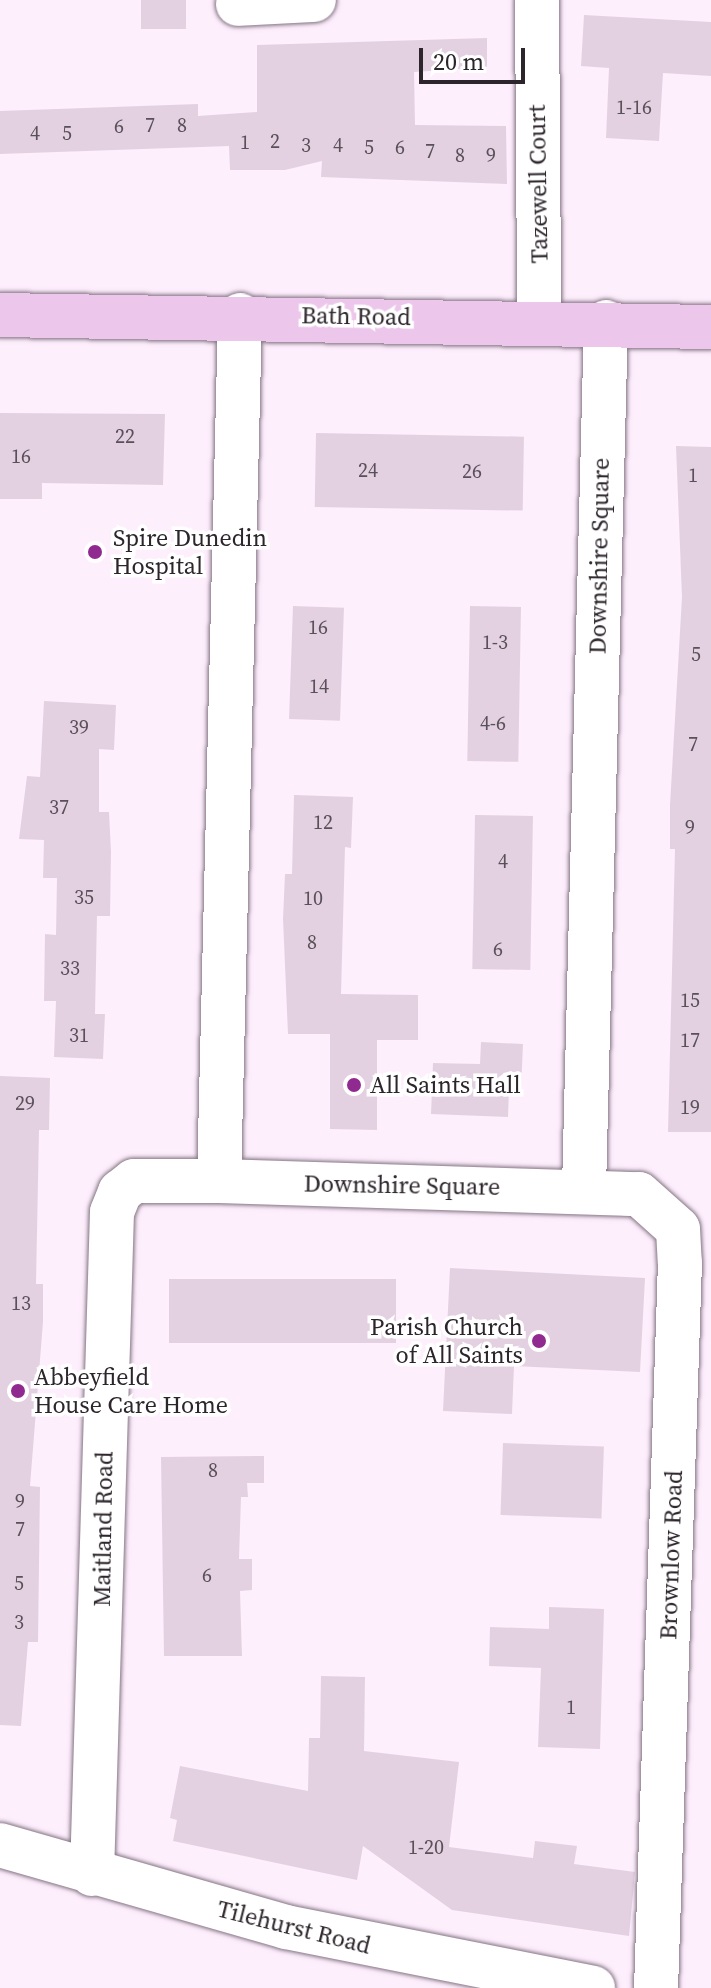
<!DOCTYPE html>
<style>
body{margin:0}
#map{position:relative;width:711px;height:1988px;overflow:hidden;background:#feeffd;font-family:"Source Serif 4",serif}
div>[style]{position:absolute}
.building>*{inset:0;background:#e3d1e2;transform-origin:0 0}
.roads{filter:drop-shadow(0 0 2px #857584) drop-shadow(0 0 2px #857584)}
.minor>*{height:44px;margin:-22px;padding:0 22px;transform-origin:22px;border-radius:22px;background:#fff}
.major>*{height:44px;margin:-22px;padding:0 22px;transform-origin:22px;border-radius:22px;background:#ecc7eb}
.dots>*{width:22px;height:22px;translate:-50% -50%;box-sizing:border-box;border:4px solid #fff;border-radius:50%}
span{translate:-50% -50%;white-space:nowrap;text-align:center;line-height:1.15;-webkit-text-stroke:7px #fff;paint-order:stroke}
.number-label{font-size:20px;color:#5a5059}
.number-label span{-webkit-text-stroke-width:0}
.street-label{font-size:24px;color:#2c252b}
.poi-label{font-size:24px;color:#2c252b}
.left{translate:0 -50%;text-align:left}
.right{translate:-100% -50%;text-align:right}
.scale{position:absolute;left:419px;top:48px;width:106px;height:36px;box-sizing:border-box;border:4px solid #2c252b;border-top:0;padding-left:10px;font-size:24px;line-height:28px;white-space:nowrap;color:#2c252b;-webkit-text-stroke:6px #fff;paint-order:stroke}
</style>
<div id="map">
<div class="building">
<div style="left:141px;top:0;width:45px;height:29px"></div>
<div style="clip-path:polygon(584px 15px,711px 22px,711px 76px,663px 73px,659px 141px,606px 138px,609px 68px,581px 66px)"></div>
<div style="clip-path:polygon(487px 38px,487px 67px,414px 72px,415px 125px,506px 126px,507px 184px,321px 177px,322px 161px,285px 170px,230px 170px,229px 146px,0 154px,0 111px,198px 104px,198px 116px,257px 112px,257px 45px)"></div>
<div style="clip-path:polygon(0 413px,165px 414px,163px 485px,42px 483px,42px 499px,0 499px)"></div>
<div style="left:316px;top:433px;width:208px;height:74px;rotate:1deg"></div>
<div style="clip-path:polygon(676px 446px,711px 447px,711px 1132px,668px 1132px,675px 849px,670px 849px,670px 805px,682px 597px)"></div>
<div style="left:293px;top:606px;width:51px;height:113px;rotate:2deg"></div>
<div style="left:470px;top:606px;width:51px;height:155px;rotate:1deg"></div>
<div style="clip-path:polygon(44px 701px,116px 705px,114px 750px,99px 749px,99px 812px,109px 812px,111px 852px,110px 916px,97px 916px,95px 1014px,105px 1014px,103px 1059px,54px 1057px,56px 1001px,44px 1001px,45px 934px,56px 935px,57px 878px,43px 878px,44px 840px,19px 839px,27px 776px,40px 777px)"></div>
<div style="clip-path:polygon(294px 795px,353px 797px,351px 848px,345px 847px,341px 994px,418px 995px,418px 1040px,377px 1040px,377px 1130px,330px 1129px,330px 1034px,288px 1034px,283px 919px,285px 874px,292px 874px)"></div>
<div style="left:475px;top:815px;width:58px;height:154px;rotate:1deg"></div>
<div style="clip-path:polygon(481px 1042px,523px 1044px,521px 1089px,509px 1089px,508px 1117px,431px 1114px,433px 1063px,480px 1064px)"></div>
<div style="clip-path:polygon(0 1076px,50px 1078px,49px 1130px,39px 1130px,36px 1284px,43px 1284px,43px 1322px,30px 1486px,40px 1487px,38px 1642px,28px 1642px,21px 1726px,0 1725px)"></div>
<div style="clip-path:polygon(450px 1268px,645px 1278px,640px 1372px,514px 1366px,512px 1414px,443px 1411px)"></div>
<div style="left:169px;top:1279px;width:227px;height:64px"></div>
<div style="left:503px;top:1443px;width:101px;height:72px;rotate:2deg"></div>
<div style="clip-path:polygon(264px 1456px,264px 1483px,247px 1483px,248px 1497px,241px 1497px,239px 1559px,252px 1559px,252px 1590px,240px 1591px,242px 1656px,164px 1656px,161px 1457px)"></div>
<div style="clip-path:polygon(549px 1607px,604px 1609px,600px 1749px,538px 1747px,541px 1668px,489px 1666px,490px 1627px,549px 1629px)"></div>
<div style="clip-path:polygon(321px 1676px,365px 1677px,364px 1751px,459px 1762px,449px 1847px,533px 1858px,535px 1841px,577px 1846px,574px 1864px,635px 1872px,629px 1936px,452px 1910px,363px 1846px,357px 1880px,173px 1841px,177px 1820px,170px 1818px,180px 1766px,308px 1791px,309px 1738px,320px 1738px)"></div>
</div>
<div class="roads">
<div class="minor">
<div style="left:537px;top:0;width:320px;rotate:89.6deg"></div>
<div style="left:238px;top:4px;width:76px;rotate:-3deg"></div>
<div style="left:219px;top:1181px;width:866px;rotate:-88.61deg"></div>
<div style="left:584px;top:1189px;width:867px;rotate:-88.55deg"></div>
<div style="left:0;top:1845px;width:298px;rotate:16deg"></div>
<div style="left:286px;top:1927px;width:313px;rotate:11.2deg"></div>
<div style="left:92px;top:1874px;width:662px;rotate:-88.27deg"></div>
<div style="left:112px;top:1212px;width:22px;rotate:-68deg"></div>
<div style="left:120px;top:1192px;width:18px;rotate:-38deg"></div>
<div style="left:134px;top:1181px;width:85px"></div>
<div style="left:219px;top:1181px;width:420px;rotate:1.8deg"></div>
<div style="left:639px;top:1194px;width:52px;rotate:41.9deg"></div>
<div style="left:678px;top:1229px;width:33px;rotate:87deg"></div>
<div style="left:680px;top:1262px;width:726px;rotate:91.89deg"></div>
</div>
<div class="major">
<div style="left:0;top:315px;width:711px;rotate:0.97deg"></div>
</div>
</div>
<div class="dots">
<div style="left:95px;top:552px;background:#902a90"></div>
<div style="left:354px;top:1085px;background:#902a90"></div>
<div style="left:539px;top:1341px;background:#902a90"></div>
<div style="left:18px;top:1391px;background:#902a90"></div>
</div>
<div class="number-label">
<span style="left:634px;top:107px">1-16</span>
<span style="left:150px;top:125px">7</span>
<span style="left:182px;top:125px">8</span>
<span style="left:119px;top:126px">6</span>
<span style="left:35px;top:133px">4</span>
<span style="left:67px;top:133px">5</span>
<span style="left:275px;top:141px">2</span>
<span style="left:245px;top:142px">1</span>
<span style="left:306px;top:145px">3</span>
<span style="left:338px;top:145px">4</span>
<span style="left:369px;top:147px">5</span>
<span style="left:400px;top:147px">6</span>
<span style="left:430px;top:151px">7</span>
<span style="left:460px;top:155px">8</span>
<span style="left:491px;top:155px">9</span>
<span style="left:125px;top:436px">22</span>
<span style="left:21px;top:456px">16</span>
<span style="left:368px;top:470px">24</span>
<span style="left:472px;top:471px">26</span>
<span style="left:693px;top:475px">1</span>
<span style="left:318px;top:627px">16</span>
<span style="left:495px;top:642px">1-3</span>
<span style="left:696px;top:654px">5</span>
<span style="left:319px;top:686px">14</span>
<span style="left:493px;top:723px">4-6</span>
<span style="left:79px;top:727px">39</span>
<span style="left:693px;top:744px">7</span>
<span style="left:59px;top:807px">37</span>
<span style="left:323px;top:822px">12</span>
<span style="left:690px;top:827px">9</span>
<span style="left:503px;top:861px">4</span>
<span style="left:84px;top:897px">35</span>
<span style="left:313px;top:898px">10</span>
<span style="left:312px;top:942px">8</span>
<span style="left:498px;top:949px">6</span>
<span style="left:70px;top:968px">33</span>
<span style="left:690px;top:1000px">15</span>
<span style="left:79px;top:1035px">31</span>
<span style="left:690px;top:1040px">17</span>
<span style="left:25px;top:1103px">29</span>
<span style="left:690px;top:1107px">19</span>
<span style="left:21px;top:1303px">13</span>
<span style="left:213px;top:1470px">8</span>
<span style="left:20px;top:1501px">9</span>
<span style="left:20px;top:1529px">7</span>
<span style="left:207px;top:1575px">6</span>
<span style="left:19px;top:1583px">5</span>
<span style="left:19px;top:1622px">3</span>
<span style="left:571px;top:1707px">1</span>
<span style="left:426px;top:1847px">1-20</span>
</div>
<div class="street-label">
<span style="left:538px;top:184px;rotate:-91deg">Tazewell Court</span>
<span style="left:356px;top:316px;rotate:1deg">Bath Road</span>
<span style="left:599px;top:556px;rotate:-89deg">Downshire Square</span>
<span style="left:402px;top:1185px;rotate:1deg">Downshire Square</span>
<span style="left:103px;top:1529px;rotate:-89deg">Maitland Road</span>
<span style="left:671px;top:1555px;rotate:-88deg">Brownlow Road</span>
<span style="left:294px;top:1927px;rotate:14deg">Tilehurst Road</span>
</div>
<div class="poi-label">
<span class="left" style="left:113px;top:552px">Spire Dunedin<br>Hospital</span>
<span class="left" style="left:370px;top:1085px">All Saints Hall</span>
<span class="right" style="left:523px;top:1341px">Parish Church<br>of All Saints</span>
<span class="left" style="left:34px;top:1391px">Abbeyfield<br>House Care Home</span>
</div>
<div class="scale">20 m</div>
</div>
